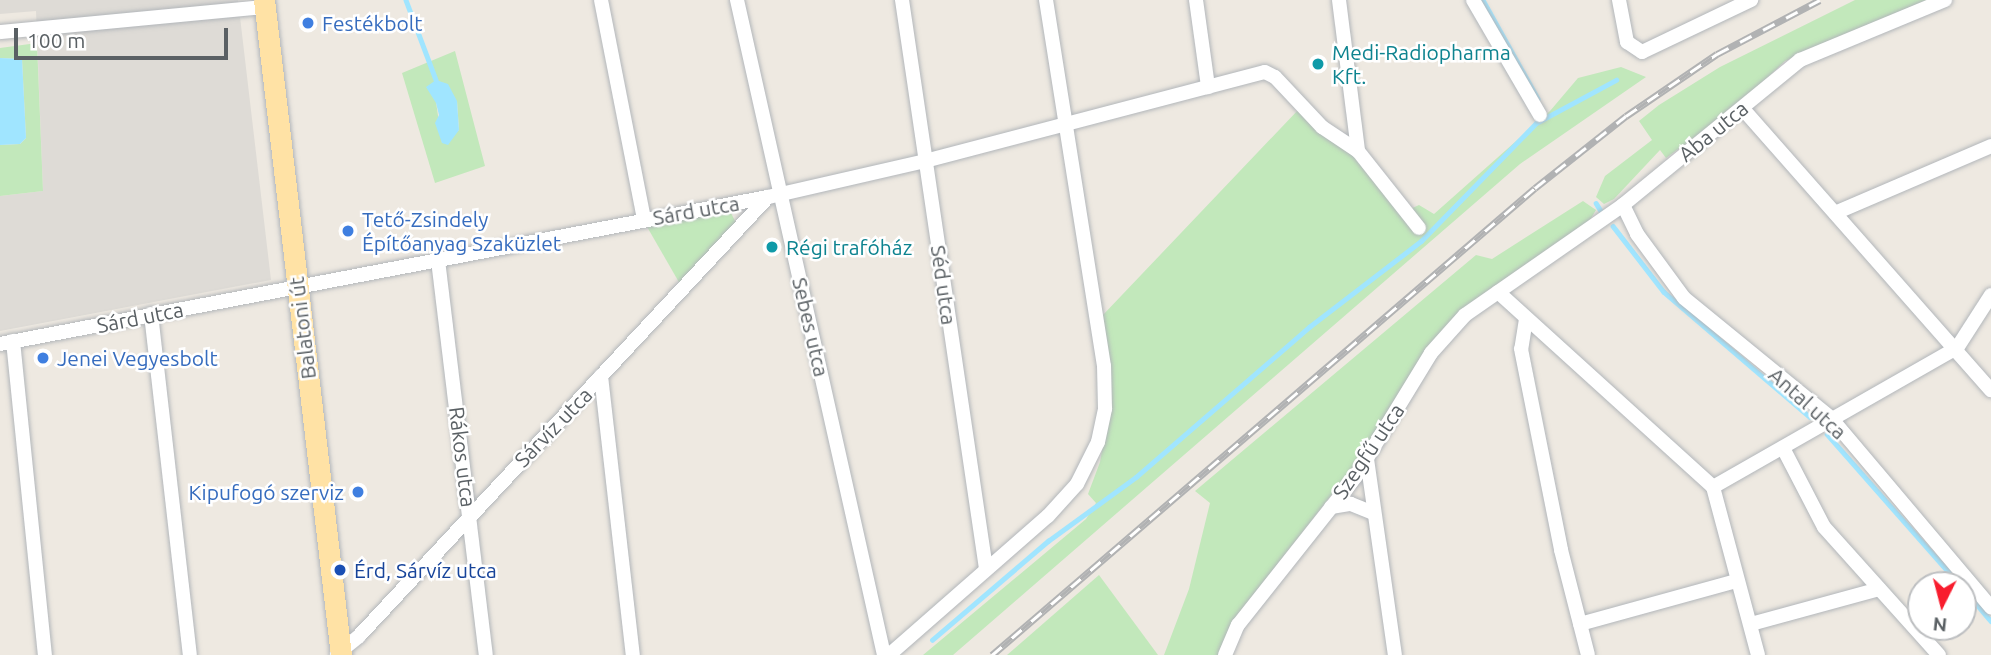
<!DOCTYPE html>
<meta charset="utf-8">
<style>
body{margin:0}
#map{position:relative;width:1991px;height:655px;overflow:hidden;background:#eee9e1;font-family:Ubuntu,sans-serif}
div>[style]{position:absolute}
.industrial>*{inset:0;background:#dedbd6}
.green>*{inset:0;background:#c2e8bb}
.water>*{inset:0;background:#a0e5ff}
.stream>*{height:4.5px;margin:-2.25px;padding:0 2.25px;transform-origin:2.25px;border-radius:2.25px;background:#a0e5ff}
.roads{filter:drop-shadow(0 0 2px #b2b6ba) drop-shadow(0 0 2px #b2b6ba)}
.minor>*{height:14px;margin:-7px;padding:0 7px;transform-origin:7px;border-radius:7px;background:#fff}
.primary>*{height:21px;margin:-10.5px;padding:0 10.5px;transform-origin:10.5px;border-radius:10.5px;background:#ffe2a5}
.rail>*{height:7px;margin-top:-3.5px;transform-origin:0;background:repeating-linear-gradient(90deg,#fff 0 13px,#b1b2b3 0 26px);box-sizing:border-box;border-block:2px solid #b1b2b3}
.dots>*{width:19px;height:19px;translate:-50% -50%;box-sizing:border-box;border:4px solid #fff;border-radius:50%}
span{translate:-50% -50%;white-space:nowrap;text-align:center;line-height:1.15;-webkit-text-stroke:5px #fff;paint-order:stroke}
.shop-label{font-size:21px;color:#366cbe}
.left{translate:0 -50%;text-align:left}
.right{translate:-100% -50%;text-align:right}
.culture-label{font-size:21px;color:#0d838f}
.street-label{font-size:21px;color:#5a6064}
.transit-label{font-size:21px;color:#164399}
.north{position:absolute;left:1907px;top:571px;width:70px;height:70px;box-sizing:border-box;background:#fff;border:2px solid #bdbfc1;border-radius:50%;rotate:186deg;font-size:19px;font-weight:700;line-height:28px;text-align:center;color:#5a6064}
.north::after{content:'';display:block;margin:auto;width:24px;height:32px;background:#f81d2e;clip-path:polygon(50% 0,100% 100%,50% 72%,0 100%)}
.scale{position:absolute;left:14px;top:28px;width:214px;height:32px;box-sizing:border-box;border:4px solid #5a6064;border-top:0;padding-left:9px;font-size:21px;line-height:24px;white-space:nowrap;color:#5a6064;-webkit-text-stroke:5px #fff;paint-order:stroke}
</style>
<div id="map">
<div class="industrial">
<div style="clip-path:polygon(0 0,238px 0,271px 280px,0 331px,0 196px,43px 191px,36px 11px,0 14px)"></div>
</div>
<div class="green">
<div style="clip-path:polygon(1855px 0,1932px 0,1785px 61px,1738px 105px,1666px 158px,1660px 150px,1614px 199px,1604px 204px,1596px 197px,1605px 176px,1652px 140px,1639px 121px,1659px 105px,1720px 67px)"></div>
<div style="clip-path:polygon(37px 43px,43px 191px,0 196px,0 145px,20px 144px,26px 138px,22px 59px,0 58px,0 48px)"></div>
<div style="clip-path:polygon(evenodd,455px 51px,485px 166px,435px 183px,402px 73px,455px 51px,457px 101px,459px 130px,442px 143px,436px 102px,457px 101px)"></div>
<div style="clip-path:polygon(1621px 67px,1646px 77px,1520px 164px,953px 655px,923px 655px,1086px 519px,1096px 503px,1088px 494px,1100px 462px,1107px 422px,1102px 316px,1299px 109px,1357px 155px,1406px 211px,1419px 205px,1434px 214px,1550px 111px,1578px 78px)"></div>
<div style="clip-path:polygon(1583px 201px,1596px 210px,1590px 220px,1464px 312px,1350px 471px,1234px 620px,1218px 655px,1164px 655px,1189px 589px,1210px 503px,1195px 491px,1476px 255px,1492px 259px)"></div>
<div style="clip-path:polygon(730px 211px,736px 223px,680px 284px,646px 225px)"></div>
<div style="clip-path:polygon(1099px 575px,1158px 655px,1007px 655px)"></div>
</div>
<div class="water">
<div style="clip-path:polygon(0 58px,22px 59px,26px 138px,20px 144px,0 145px)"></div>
<div style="clip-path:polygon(436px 80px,448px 84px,457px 101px,459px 130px,448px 145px,442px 143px,435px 123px,439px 115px,436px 103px,426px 87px)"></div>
</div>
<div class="stream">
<div style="left:406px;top:0;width:85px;rotate:69.4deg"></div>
<div style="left:1483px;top:0;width:113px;rotate:60.9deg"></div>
<div style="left:1596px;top:203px;width:9px;rotate:58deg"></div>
<div style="left:1613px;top:226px;width:83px;rotate:52.3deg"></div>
<div style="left:1664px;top:292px;width:192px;rotate:40.6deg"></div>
<div style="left:1827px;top:434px;width:201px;rotate:48.6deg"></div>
<div style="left:1963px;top:588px;width:43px;rotate:49.7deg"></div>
<div style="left:932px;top:640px;width:153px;rotate:-40.5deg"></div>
<div style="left:1048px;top:541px;width:109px;rotate:-36deg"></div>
<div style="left:1136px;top:477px;width:229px;rotate:-40.9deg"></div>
<div style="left:1309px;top:327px;width:141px;rotate:-37.5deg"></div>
<div style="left:1421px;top:241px;width:165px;rotate:-45.7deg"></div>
<div style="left:1536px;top:123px;width:91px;rotate:-28.3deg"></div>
</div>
<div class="roads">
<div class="minor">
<div style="left:601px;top:0;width:223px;rotate:78.9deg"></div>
<div style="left:737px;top:0;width:671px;rotate:77.35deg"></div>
<div style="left:902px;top:0;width:575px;rotate:81.6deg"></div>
<div style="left:1196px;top:0;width:88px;rotate:82.1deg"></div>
<div style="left:1339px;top:0;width:152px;rotate:82.8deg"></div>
<div style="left:1358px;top:151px;width:98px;rotate:51.6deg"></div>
<div style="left:1473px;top:0;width:133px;rotate:59.8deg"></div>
<div style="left:1619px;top:0;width:43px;rotate:79.2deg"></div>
<div style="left:1627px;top:42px;width:18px;rotate:34deg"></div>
<div style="left:1642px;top:52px;width:121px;rotate:-25.5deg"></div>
<div style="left:0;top:32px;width:266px;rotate:-5.4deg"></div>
<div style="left:1743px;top:109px;width:375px;rotate:48.6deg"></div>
<div style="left:1623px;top:205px;width:32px;rotate:64deg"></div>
<div style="left:1637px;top:234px;width:79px;rotate:53.7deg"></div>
<div style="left:1684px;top:298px;width:190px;rotate:39.2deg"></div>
<div style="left:1831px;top:418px;width:248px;rotate:49.8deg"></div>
<div style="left:1835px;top:213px;width:170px;rotate:-23.2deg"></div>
<div style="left:438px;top:260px;width:398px;rotate:83.1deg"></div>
<div style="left:1498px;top:292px;width:290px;rotate:42.2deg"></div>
<div style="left:151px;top:314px;width:343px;rotate:83.5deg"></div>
<div style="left:1526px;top:319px;width:30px;rotate:99deg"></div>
<div style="left:1521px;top:349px;width:205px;rotate:78.7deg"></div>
<div style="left:1561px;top:550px;width:108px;rotate:75.6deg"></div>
<div style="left:13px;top:341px;width:316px;rotate:84.2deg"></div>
<div style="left:0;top:344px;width:782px;rotate:-10.84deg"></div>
<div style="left:768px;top:197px;width:161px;rotate:-12.9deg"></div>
<div style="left:925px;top:161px;width:351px;rotate:-14.7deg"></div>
<div style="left:1265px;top:72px;width:11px;rotate:27deg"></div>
<div style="left:1275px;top:77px;width:69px;rotate:46.8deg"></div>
<div style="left:1322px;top:127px;width:43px;rotate:33.7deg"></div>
<div style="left:601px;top:376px;width:281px;rotate:83.5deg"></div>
<div style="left:1783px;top:448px;width:89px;rotate:62.6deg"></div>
<div style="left:1824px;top:527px;width:172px;rotate:48.1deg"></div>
<div style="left:1367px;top:459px;width:198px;rotate:81.9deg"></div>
<div style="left:1713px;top:487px;width:281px;rotate:-29.7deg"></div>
<div style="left:1957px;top:348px;width:63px;rotate:-57.3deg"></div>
<div style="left:1713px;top:487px;width:174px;rotate:75deg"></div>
<div style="left:1331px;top:507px;width:20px;rotate:-9deg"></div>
<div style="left:1351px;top:504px;width:24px;rotate:22deg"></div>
<div style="left:1580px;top:624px;width:162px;rotate:-15.4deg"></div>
<div style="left:1751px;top:624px;width:133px;rotate:-15.3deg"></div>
<div style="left:337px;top:654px;width:28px;rotate:-39deg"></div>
<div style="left:359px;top:636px;width:600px;rotate:-47.03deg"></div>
<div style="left:889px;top:655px;width:211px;rotate:-41.2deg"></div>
<div style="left:1048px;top:516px;width:43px;rotate:-47.8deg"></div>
<div style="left:1077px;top:484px;width:47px;rotate:-63.4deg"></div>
<div style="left:1098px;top:442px;width:34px;rotate:-78deg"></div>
<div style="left:1105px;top:409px;width:43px;rotate:-91.3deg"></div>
<div style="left:1104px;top:366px;width:371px;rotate:-99deg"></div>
<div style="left:1225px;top:655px;width:33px;rotate:-67deg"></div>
<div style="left:1238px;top:625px;width:190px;rotate:-51.6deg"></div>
<div style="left:1356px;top:476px;width:144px;rotate:-58.6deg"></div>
<div style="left:1431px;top:353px;width:51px;rotate:-48.2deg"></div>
<div style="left:1465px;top:315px;width:193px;rotate:-34.8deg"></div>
<div style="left:1623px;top:205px;width:229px;rotate:-39.3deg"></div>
<div style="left:1800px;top:60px;width:157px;rotate:-22.5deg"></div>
</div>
<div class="primary">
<div style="left:264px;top:0;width:660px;rotate:83.3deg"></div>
</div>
</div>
<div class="rail">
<div style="left:992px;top:655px;width:716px;rotate:-40.7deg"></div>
<div style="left:1535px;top:188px;width:116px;rotate:-38.4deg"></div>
<div style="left:1626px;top:116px;width:110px;rotate:-34.3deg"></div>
<div style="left:1717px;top:54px;width:116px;rotate:-27.7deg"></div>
</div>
<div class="dots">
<div style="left:308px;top:23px;background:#3f7fe0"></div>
<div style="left:1318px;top:64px;background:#0f9aa8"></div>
<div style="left:348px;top:231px;background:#3f7fe0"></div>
<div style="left:772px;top:247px;background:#0f9aa8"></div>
<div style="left:43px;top:358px;background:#3f7fe0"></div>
<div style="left:358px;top:492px;background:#3f7fe0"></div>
<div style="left:340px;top:570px;background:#1a4fb4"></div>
</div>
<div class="shop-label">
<span class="left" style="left:322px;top:23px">Festékbolt</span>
<span class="left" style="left:362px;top:231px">Tető-Zsindely<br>Építőanyag Szaküzlet</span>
<span class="left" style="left:57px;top:358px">Jenei Vegyesbolt</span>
<span class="right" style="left:344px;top:492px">Kipufogó szerviz</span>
</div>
<div class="culture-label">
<span class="left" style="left:1332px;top:64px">Medi-Radiopharma<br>Kft.</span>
<span class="left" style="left:786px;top:247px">Régi trafóház</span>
</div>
<div class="street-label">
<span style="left:1713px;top:131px;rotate:-39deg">Aba utca</span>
<span style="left:696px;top:210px;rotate:-10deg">Sárd utca</span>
<span style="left:944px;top:285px;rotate:82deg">Séd utca</span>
<span style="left:140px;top:317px;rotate:-11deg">Sárd utca</span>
<span style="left:811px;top:327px;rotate:77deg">Sebes utca</span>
<span style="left:302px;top:328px;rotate:-97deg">Balatoni út</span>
<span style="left:1808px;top:403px;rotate:42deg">Antal utca</span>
<span style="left:553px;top:427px;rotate:-46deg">Sárvíz utca</span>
<span style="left:1368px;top:451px;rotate:-56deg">Szegfű utca</span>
<span style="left:463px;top:457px;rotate:83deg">Rákos utca</span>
</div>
<div class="transit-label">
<span class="left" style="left:354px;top:570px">Érd, Sárvíz utca</span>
</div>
<div class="north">N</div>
<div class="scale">100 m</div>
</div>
